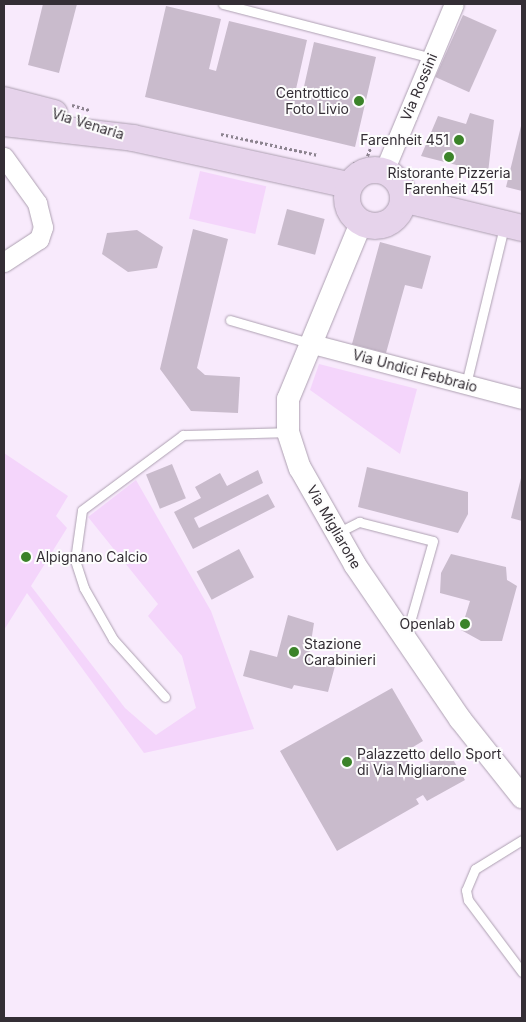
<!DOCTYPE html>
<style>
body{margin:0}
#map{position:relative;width:526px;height:1022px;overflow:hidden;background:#f8eafc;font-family:Inter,sans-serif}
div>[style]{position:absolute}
.green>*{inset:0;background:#f4d5fb;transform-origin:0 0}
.building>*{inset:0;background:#c9bbcc;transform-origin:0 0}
.path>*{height:3px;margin-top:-1.5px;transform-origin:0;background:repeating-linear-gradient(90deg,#8c838f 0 2.5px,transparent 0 5px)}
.roads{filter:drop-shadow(0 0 1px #ada0b1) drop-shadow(0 0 1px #ada0b1)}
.service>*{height:9px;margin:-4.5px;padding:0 4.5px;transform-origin:4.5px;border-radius:4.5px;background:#fff}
.minor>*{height:19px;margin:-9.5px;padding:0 9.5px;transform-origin:9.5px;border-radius:9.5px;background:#fff}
.tertiary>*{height:22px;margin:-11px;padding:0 11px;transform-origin:11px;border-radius:11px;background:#fff}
.secondary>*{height:26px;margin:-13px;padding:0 13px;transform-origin:13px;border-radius:13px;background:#e6d3eb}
.secondary>.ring{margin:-13px;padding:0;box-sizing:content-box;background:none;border:26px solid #e6d3eb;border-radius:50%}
.dots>*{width:14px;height:14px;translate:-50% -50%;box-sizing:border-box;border:2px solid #fdfdfd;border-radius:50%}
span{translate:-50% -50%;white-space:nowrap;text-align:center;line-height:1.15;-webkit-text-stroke:4px #fdfdfd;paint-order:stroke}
.street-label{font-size:14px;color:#342e35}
.poi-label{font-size:14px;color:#342e35}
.right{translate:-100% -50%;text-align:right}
.left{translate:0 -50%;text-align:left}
.frame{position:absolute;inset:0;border:5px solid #342e35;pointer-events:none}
</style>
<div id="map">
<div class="green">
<div style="left:200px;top:171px;width:68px;height:49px;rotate:13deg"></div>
<div style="clip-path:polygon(319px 364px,417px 389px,400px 454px,310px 390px)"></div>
<div style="clip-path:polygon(4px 453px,68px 496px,56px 516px,67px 528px,31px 586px,125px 708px,156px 735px,196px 708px,182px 656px,148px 616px,158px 604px,88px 517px,136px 480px,211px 611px,254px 729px,144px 753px,27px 593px,4px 630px)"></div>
</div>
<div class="building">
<div style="clip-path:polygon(43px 4px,77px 4px,59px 73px,28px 65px)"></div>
<div style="clip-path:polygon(166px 6px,221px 19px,209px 69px,216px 71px,229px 21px,307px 40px,296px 89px,303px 91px,314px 42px,376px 57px,355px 147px,145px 97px)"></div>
<div style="left:463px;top:15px;width:37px;height:68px;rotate:24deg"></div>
<div style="clip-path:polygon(470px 113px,494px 120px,488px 173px,421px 156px,438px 116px,466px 124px)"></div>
<div style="clip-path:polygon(522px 122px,522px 191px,506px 187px)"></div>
<div style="left:287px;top:209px;width:39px;height:37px;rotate:15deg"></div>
<div style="clip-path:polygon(193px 229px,228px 239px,197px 368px,205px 375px,240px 377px,238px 413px,191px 411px,160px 369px)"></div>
<div style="clip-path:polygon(137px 230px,163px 247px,157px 268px,128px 272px,102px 254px,107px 233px)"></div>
<div style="clip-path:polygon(380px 242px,431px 256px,422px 289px,405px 285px,386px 353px,352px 344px)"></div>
<div style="left:172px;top:464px;width:37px;height:28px;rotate:68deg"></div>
<div style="clip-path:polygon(367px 467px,468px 492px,468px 514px,458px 533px,358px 507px)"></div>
<div style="clip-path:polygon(258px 470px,263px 483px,194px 518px,199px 528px,268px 494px,275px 507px,193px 549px,174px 512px,201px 498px,195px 487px,220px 473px,227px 486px)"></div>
<div style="clip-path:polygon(522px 474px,522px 521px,511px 518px)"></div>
<div style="left:239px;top:549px;width:32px;height:48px;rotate:62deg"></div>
<div style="clip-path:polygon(451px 554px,506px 567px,507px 580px,517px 586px,502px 641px,481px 641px,461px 630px,470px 601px,440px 593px,441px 573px)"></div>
<div style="clip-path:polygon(288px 615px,314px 623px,309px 655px,313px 662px,335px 666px,328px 692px,294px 685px,292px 689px,243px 676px,250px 650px,277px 657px)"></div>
<div style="clip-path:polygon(392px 688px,423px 741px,403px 753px,413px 771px,448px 751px,465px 780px,427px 801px,423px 795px,416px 799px,419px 804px,337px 851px,280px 751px)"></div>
</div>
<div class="path">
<div style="left:72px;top:105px;width:19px;rotate:16deg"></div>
<div style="left:221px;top:134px;width:99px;rotate:12.2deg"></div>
<div style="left:353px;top:163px;width:11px;rotate:10deg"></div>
<div style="left:364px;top:165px;width:28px;rotate:-69deg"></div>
<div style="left:374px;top:139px;width:5px;rotate:22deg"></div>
</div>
<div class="roads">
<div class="service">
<div style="left:223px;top:4px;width:216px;rotate:14.5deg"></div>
<div style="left:230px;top:320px;width:82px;rotate:16.2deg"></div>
<div style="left:466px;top:384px;width:162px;rotate:-76.4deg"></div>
<div style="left:337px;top:533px;width:25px;rotate:-27deg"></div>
<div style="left:359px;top:522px;width:76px;rotate:14.4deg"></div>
<div style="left:433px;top:541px;width:99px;rotate:105.9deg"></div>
<div style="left:165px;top:697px;width:78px;rotate:-131.9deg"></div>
<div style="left:113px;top:639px;width:59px;rotate:-119.6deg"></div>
<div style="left:84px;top:588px;width:29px;rotate:-108deg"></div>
<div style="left:75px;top:560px;width:50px;rotate:-82deg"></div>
<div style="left:82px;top:510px;width:126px;rotate:-36.6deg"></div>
<div style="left:183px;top:435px;width:105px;rotate:-1.6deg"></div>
<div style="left:522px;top:840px;width:55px;rotate:148.3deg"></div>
<div style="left:475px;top:869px;width:23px;rotate:113deg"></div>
<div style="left:466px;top:890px;width:10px;rotate:79deg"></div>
<div style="left:468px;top:900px;width:90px;rotate:53.1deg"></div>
</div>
<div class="minor">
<div style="left:4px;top:157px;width:57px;rotate:54.3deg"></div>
<div style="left:37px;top:203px;width:25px;rotate:76deg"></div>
<div style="left:43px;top:227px;width:13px;rotate:108deg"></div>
<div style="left:39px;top:239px;width:42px;rotate:146.7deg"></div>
<div style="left:384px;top:171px;width:181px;rotate:-67.3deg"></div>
<div style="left:309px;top:343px;width:220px;rotate:14.7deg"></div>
</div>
<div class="tertiary">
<div style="left:361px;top:223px;width:191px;rotate:112.5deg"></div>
<div style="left:288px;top:399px;width:33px;rotate:90deg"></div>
<div style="left:288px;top:432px;width:38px;rotate:72deg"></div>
<div style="left:300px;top:468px;width:112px;rotate:60.4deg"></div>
<div style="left:355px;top:565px;width:186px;rotate:55.7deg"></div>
<div style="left:460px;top:719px;width:100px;rotate:51.5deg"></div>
</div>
<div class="secondary">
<div style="left:4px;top:100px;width:52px;rotate:14.6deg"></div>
<div style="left:4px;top:123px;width:130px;rotate:6.6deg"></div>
<div style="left:133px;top:138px;width:221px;rotate:12.3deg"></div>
<div class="ring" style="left:347px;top:170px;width:30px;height:30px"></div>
<div style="left:403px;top:199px;width:122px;rotate:13.7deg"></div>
</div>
</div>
<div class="dots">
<div style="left:359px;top:101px;background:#3b8329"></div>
<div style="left:459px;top:140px;background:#3b8329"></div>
<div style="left:449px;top:157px;background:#3b8329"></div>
<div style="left:26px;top:557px;background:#3b8329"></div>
<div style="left:465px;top:624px;background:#3b8329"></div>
<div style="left:294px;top:652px;background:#3b8329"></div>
<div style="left:347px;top:762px;background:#3b8329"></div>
</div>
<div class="street-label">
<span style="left:419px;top:87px;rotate:-67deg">Via Rossini</span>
<span style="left:88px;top:124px;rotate:17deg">Via Venaria</span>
<span style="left:415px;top:371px;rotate:15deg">Via Undici Febbraio</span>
<span style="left:334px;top:527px;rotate:60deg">Via Migliarone</span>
</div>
<div class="poi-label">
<span class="right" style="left:349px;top:101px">Centrottico<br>Foto Livio</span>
<span class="right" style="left:449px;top:140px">Farenheit 451</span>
<span style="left:449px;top:181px">Ristorante Pizzeria<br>Farenheit 451</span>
<span class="left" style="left:36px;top:557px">Alpignano Calcio</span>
<span class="right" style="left:455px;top:624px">Openlab</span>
<span class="left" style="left:304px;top:652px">Stazione<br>Carabinieri</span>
<span class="left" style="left:357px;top:762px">Palazzetto dello Sport<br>di Via Migliarone</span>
</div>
<div class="frame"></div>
</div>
